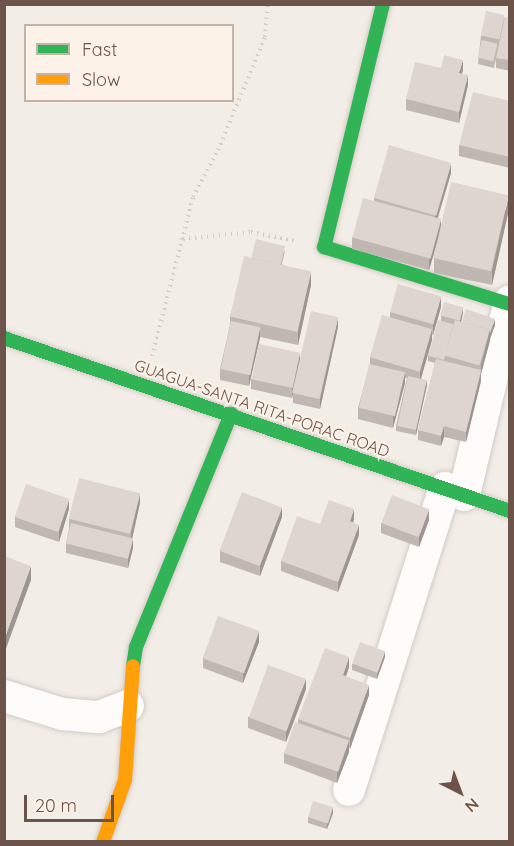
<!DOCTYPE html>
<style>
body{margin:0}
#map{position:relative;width:514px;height:846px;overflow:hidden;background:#f3ede7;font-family:Quicksand,sans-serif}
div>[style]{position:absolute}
.path>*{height:4px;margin-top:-2px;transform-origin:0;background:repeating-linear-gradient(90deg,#d5cdc9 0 1.5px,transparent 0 6px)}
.roads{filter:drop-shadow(0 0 2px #d2cac6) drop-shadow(0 0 2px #d2cac6)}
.street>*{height:32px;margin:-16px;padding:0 16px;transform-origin:16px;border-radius:16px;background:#fdfcfb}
.fast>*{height:14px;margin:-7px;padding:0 7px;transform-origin:7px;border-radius:7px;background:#30b455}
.slow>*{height:14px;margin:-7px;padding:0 7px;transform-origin:7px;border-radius:7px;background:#ff9f0a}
.wall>*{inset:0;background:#c0b7b3}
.shaded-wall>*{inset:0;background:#9c9592}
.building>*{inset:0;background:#dfd5d0;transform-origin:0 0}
span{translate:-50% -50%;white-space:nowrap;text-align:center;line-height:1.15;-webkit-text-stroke:4.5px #fcf2e7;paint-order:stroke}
.street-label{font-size:16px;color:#6d544b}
.frame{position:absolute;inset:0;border:6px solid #6d544b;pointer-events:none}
.legend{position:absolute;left:24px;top:24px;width:210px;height:78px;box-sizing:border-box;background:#fcf2e7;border:2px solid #c3b3a9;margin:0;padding:8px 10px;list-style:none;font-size:18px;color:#6d544b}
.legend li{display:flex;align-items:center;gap:12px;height:30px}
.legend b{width:30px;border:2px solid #c3b3a9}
.north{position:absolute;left:430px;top:762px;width:60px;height:60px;-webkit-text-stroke:4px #fcf2e7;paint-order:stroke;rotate:138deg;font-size:16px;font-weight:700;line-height:24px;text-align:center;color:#6d544b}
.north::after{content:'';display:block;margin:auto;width:21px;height:27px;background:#6d544b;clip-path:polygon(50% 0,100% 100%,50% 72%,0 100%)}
.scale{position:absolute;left:24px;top:795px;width:90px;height:27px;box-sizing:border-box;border:3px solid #6d544b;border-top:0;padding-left:8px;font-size:18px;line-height:21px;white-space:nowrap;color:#6d544b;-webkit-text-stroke:4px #fcf2e7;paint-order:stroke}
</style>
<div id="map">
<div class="path">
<div style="left:183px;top:239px;width:68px;rotate:-5.9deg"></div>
<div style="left:251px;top:232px;width:45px;rotate:11.6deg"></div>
<div style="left:152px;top:356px;width:164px;rotate:-75.5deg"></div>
<div style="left:193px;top:197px;width:53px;rotate:-62deg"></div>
<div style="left:218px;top:150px;width:122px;rotate:-67.4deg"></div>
<div style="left:265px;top:37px;width:33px;rotate:-85deg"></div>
</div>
<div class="roads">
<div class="street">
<div style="left:464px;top:495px;width:199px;rotate:-76.7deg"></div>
<div style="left:4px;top:696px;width:61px;rotate:17.2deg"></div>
<div style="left:62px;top:714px;width:37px;rotate:5deg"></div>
<div style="left:99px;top:717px;width:31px;rotate:-21deg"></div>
<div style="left:349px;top:790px;width:317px;rotate:-72.4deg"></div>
</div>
<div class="fast">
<div style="left:383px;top:4px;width:250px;rotate:103.6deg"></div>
<div style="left:324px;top:247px;width:194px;rotate:17.1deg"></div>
<div style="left:4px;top:338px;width:535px;rotate:18.88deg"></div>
<div style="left:133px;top:666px;width:19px;rotate:-81deg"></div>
<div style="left:136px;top:647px;width:252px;rotate:-67.8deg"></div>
</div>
<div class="slow">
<div style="left:103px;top:842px;width:66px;rotate:-70.5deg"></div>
<div style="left:125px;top:780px;width:114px;rotate:-86deg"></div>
</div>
</div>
<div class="wall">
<div style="clip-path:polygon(505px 18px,510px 18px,510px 71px,496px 68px,496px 59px,494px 68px,478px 64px,481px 35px)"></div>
<div style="clip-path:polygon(441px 68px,463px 70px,462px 73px,468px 85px,459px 123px,406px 110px,406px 99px)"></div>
<div style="clip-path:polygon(510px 101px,510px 168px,459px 156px,459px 145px)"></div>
<div style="clip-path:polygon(451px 173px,438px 218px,441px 229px,509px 209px,492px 285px,434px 273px,434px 258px,440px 232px,429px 270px,352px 249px,352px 238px,374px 201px,374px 198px)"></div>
<div style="clip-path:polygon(285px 251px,282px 264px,311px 285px,298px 345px,260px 337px,249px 386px,220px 380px,220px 369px,230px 325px,230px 316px,252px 258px)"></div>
<div style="clip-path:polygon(441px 307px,433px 335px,432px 335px,432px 340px,421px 378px,427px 385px,416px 435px,396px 431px,396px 426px,407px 378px,405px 378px,405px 383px,393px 428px,358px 419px,358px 408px,370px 364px,370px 357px,390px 317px,390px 312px)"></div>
<div style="clip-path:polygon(463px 313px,461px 322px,495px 325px,490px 339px,481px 374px,481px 381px,466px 442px,444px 437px,441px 446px,418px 440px,418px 430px,435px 363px,428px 361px,428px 356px,441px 321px,441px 316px)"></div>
<div style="clip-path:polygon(338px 327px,320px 409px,293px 403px,293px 394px,292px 398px,251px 389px,251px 379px,300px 363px)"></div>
<div style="clip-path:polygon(140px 503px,132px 538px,133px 548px,128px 568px,66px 553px,66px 543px,69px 529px,69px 519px)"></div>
<div style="clip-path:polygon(69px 509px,59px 542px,15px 527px,15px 517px)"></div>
<div style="clip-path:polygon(282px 517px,260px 576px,220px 562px,220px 551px)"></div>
<div style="clip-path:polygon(354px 519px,353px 523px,359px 535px,338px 592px,281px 571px,281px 561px,320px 524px)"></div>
<div style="clip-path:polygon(429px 520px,419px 547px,381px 533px,381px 523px)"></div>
<div style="clip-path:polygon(259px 642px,243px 683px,203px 668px,203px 658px)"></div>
<div style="clip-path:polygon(385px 657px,377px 679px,352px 670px,352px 664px)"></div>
<div style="clip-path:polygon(349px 667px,346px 676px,369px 695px,350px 749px,349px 748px,349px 752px,337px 783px,284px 763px,284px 753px,298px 723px,298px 719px)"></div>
<div style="clip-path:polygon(306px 689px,286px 742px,248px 728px,248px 717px)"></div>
<div style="clip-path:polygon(333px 813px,327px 829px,308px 823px,308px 817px)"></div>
</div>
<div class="shaded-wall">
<div style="clip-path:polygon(463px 60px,463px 70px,459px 83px,459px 73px)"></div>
<div style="clip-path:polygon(468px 75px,468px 85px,459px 123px,459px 112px)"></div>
<div style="clip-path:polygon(451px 163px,451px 173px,435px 226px,435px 216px)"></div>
<div style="clip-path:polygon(509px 195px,509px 209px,492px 285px,492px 271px)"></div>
<div style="clip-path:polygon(441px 219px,441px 230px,429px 270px,429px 260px)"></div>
<div style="clip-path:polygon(311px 271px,311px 285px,298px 345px,298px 331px)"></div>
<div style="clip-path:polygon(441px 296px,441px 307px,433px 335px,433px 325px)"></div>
<div style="clip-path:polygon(463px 307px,463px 313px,460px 326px,460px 321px)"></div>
<div style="clip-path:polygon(338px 317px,338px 327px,320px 409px,320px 399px)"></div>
<div style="clip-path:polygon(495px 319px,495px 325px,490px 339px,490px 333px)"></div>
<div style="clip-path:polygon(260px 327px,260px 338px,249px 386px,249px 375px)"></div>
<div style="clip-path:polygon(432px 329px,432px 340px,420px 382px,420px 371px)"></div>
<div style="clip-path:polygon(490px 330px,490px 341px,481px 374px,481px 381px,466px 442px,466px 432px,481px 372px,481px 365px)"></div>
<div style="clip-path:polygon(300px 353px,300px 363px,292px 398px,292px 388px)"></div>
<div style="clip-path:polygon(6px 370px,6px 380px,4px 384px,4px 374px)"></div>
<div style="clip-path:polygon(405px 372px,405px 383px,393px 428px,393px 417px)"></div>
<div style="clip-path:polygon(427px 380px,427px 385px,416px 435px,416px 430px)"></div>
<div style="clip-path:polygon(444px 426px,444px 437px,441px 446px,441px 436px)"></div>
<div style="clip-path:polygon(140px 493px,140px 503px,131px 544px,131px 533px)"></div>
<div style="clip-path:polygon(69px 499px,69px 509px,59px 542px,59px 531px)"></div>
<div style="clip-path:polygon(282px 507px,282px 517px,260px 576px,260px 566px)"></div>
<div style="clip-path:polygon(354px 509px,354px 519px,350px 532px,350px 521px)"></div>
<div style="clip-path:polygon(429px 509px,429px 520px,419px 547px,419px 537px)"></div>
<div style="clip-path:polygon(359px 525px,359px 535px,338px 592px,338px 582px)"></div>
<div style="clip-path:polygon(133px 538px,133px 548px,128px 568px,128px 558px)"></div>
<div style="clip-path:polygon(31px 566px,31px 580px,4px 654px,4px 640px)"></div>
<div style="clip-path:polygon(259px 631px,259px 642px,243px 683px,243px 673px)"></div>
<div style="clip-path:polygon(385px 651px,385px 657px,377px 679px,377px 674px)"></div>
<div style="clip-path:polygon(349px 657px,349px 667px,343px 685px,343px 675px)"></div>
<div style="clip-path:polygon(306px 679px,306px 689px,286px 742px,286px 732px)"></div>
<div style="clip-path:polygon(369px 685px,369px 695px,350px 749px,350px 738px)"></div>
<div style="clip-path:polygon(349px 741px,349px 752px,337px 783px,337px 772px)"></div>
<div style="clip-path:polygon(333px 807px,333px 813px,327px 829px,327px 823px)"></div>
</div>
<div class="building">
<div style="left:486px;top:11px;width:19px;height:25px;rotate:12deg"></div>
<div style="clip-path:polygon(505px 17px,510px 18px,510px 60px,496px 58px)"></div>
<div style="left:482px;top:40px;width:16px;height:18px;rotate:14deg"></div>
<div style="clip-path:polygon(444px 55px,463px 60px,459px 73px,468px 75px,459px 112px,406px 99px,415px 62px,441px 68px)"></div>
<div style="clip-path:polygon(473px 92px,510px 101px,510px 157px,459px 145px)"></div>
<div style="left:389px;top:145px;width:65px;height:55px;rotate:16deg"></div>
<div style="left:451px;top:182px;width:59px;height:78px;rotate:13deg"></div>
<div style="left:363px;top:198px;width:81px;height:41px;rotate:15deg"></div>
<div style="left:256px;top:239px;width:30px;height:19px;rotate:14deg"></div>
<div style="left:244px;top:256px;width:69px;height:62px;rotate:13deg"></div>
<div style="left:398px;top:284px;width:45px;height:29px;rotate:16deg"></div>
<div style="left:444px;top:302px;width:20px;height:14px;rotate:15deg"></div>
<div style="clip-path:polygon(466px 309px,495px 319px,490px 333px,490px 330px,462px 322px)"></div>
<div style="left:311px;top:311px;width:28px;height:84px;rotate:13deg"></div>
<div style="left:382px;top:315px;width:52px;height:44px;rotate:16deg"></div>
<div style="left:438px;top:320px;width:16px;height:37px;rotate:15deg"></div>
<div style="left:455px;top:320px;width:36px;height:37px;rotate:16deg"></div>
<div style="left:231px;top:321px;width:30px;height:49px;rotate:12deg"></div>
<div style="left:259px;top:344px;width:42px;height:36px;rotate:12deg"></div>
<div style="clip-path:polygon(436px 359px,481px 370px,466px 432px,444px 426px,441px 436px,418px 430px)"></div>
<div style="left:369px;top:364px;width:37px;height:45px;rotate:13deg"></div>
<div style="left:408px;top:376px;width:19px;height:51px;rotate:12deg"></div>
<div style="left:79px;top:478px;width:63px;height:42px;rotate:14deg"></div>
<div style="left:26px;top:484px;width:46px;height:35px;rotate:19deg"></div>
<div style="left:242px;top:492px;width:43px;height:63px;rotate:21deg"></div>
<div style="left:392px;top:495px;width:40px;height:30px;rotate:21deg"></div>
<div style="clip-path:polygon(329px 500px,354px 509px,350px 521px,359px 525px,338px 582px,281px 561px,297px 516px,320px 524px)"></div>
<div style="left:71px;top:523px;width:64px;height:21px;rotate:14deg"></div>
<div style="clip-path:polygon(4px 556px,31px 566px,4px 640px)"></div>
<div style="left:218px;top:616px;width:44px;height:45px;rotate:20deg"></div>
<div style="left:360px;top:642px;width:27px;height:23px;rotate:20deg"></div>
<div style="clip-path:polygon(325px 648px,349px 657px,343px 675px,369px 685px,350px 738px,298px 719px)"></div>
<div style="left:268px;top:665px;width:40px;height:56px;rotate:20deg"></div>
<div style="left:295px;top:722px;width:57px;height:33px;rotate:19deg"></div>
<div style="left:313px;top:801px;width:21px;height:17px;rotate:17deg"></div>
</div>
<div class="street-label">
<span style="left:262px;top:408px;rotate:19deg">GUAGUA-SANTA RITA-PORAC ROAD</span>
</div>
<div class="frame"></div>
<ul class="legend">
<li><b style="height:8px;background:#30b455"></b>Fast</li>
<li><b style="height:8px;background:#ff9f0a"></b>Slow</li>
</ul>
<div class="north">N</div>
<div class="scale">20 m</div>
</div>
